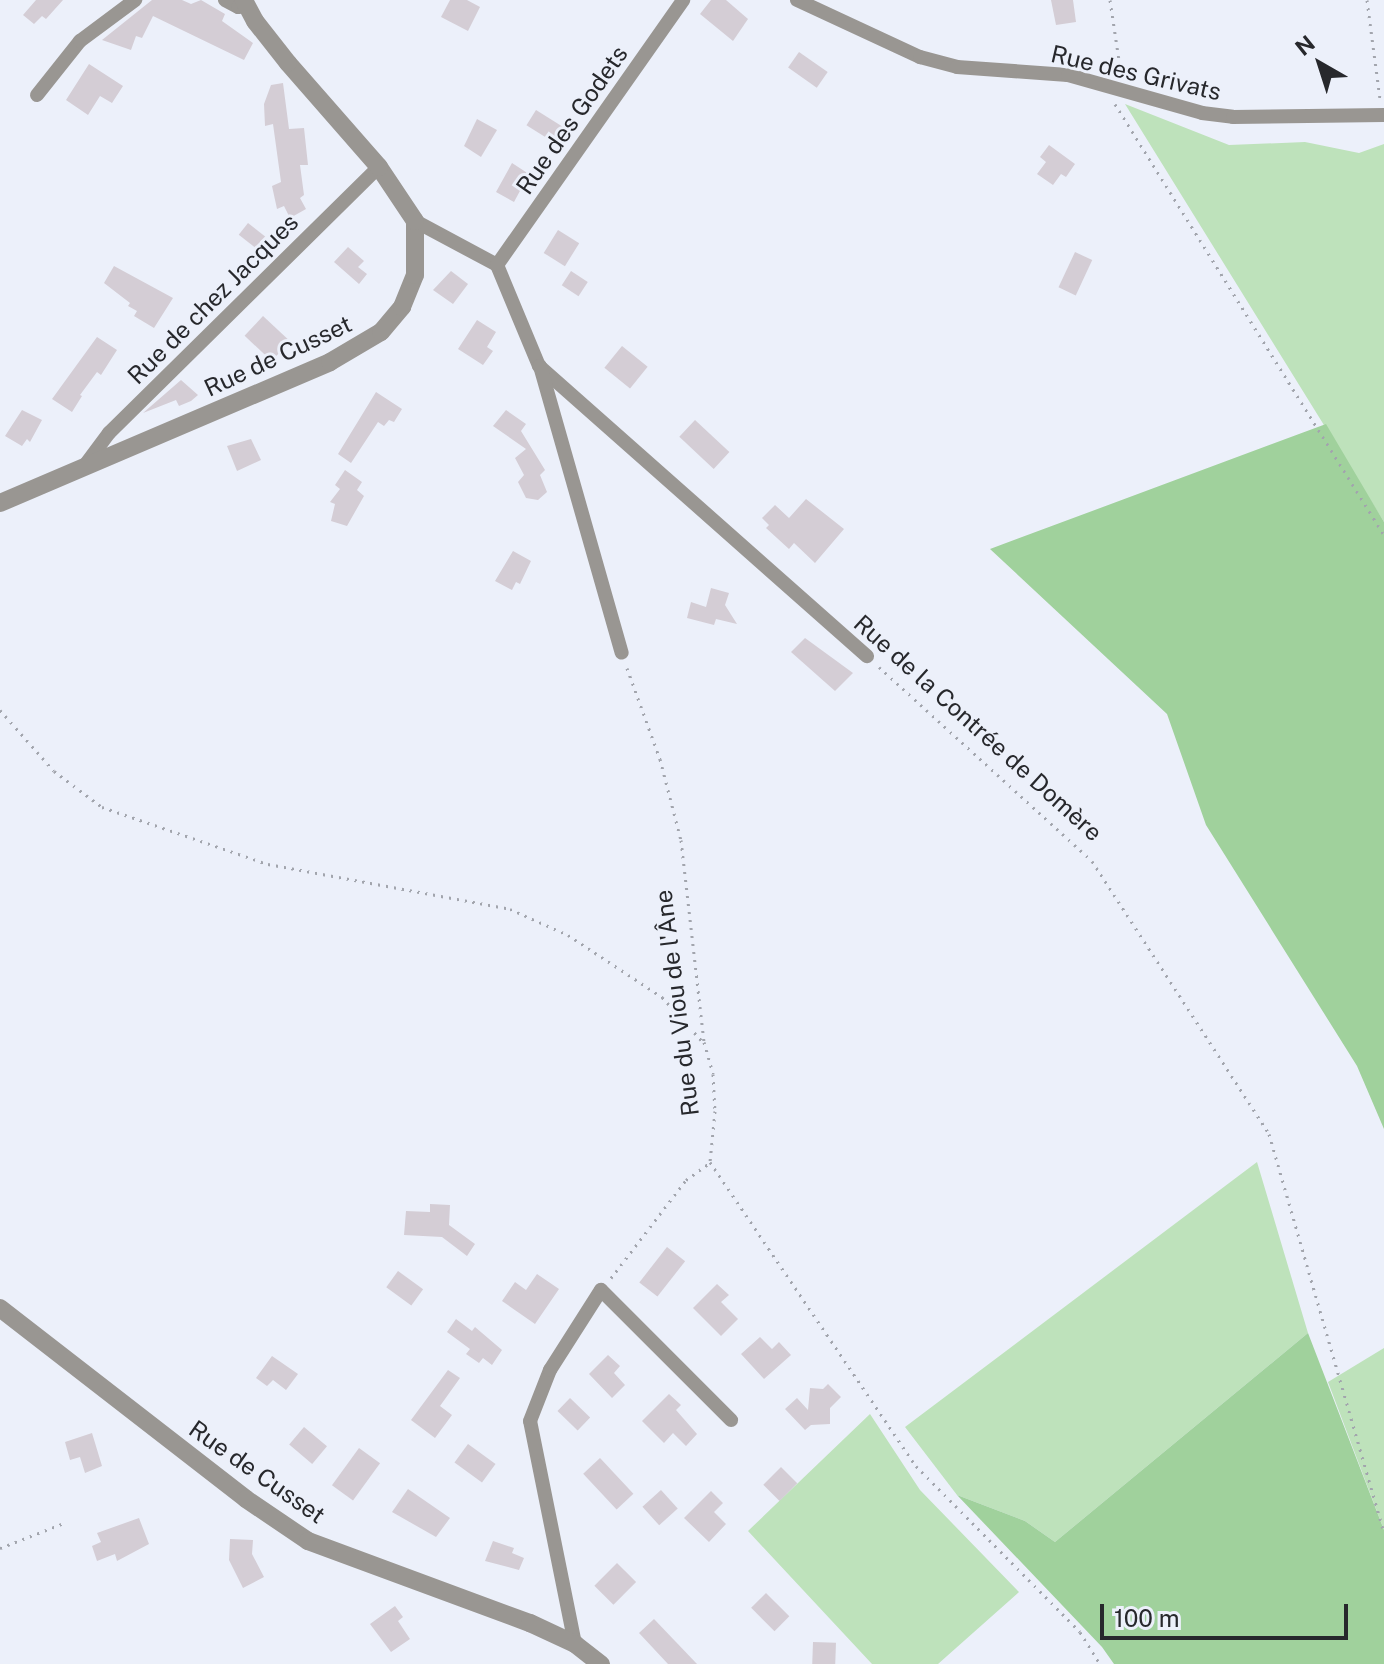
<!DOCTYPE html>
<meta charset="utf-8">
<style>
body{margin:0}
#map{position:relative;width:1384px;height:1664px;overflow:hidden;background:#ecf0fa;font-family:"Public Sans",sans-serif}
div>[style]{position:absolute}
.green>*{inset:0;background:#bee2bb}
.forest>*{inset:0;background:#a0d19c}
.building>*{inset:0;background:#d4cdd5;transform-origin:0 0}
.path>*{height:3px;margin-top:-1.5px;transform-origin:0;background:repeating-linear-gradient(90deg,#a2a5ad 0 2px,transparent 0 8px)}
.minor>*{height:14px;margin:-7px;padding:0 7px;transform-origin:7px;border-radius:7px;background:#999692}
.tertiary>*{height:18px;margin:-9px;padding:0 9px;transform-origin:9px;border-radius:9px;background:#999692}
span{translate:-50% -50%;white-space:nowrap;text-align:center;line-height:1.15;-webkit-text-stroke:6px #ecf0fa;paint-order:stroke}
.street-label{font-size:24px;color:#27282c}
.north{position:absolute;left:1280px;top:24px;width:80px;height:80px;-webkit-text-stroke:6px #ecf0fa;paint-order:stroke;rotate:321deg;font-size:22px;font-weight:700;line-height:32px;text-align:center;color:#27282c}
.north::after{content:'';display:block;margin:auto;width:28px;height:36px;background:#27282c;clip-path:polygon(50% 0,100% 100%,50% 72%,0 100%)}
.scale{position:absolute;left:1100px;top:1604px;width:248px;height:36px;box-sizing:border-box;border:4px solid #27282c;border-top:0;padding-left:10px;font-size:24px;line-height:28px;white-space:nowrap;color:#27282c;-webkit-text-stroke:6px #ecf0fa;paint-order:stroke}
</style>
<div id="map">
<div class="green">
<div style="clip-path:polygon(1125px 104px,1229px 145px,1305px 142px,1359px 153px,1384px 144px,1384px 522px)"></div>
<div style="clip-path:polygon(1257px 1162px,1308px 1333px,1055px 1542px,1025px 1521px,957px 1495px,905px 1427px)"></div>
<div style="clip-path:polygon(1384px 1348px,1384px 1530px,1328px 1382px)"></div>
<div style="clip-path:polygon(870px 1414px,920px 1490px,1019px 1592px,938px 1664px,872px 1664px,748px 1531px)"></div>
</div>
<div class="forest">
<div style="clip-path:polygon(1326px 424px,1384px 522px,1384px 1129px,1357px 1066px,1206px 825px,1167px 714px,990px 549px)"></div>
<div style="clip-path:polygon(1308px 1333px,1384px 1530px,1384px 1664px,1114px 1664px,1102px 1647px,957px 1495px,1025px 1521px,1055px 1542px)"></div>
</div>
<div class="building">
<div style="clip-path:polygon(36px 0,63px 0,46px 19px,42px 16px,34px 24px,23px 15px)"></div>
<div style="clip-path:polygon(152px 0,182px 0,191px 4px,201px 0,225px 14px,222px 21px,253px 43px,244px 60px,153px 16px,142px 38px,136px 36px,131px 50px,102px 40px)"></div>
<div style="clip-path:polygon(450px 0,467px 0,480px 7px,468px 31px,441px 17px)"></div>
<div style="clip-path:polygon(711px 0,726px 0,748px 19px,733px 41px,700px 14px)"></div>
<div style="clip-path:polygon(1051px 0,1073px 0,1076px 22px,1056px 25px)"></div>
<div style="left:799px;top:52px;width:35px;height:19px;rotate:35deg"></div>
<div style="clip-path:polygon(89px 64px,123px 86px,112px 103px,100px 96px,88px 115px,66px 100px)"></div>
<div style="clip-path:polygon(283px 83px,289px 129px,304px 128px,308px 165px,300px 165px,304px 195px,300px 198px,306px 209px,290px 218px,284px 206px,277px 209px,272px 186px,281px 182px,273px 124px,265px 126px,264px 104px,271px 85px)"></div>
<div style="left:536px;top:110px;width:32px;height:18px;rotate:32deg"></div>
<div style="clip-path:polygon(477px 119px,497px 130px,481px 157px,464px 146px)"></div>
<div style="clip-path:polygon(1049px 145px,1075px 164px,1066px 177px,1061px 174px,1053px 185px,1037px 174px,1046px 162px,1040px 157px)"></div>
<div style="clip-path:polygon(512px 163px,535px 178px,528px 192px,521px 189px,514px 202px,496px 192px)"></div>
<div style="left:248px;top:223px;width:23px;height:15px;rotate:38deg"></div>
<div style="left:558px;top:230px;width:25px;height:27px;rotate:32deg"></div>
<div style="clip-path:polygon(348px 247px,364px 261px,358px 267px,367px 274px,359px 284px,334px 262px)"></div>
<div style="left:1075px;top:252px;width:19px;height:39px;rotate:25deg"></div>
<div style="clip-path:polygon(114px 266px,173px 298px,154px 328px,134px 316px,137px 311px,128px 306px,130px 303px,104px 283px)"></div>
<div style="clip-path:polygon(451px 271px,468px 284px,453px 304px,433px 290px)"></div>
<div style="left:571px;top:271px;width:20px;height:17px;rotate:33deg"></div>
<div style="left:263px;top:316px;width:37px;height:27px;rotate:43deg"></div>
<div style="clip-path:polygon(477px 320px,496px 332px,487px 347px,493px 351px,483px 365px,458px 349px)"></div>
<div style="clip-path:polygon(97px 337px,117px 350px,101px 375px,97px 372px,80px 395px,82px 396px,72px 412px,52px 399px)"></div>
<div style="left:622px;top:346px;width:33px;height:28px;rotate:39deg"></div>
<div style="clip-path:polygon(181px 380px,198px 395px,191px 401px,179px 406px,176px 400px,143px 413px)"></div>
<div style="clip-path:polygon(376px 392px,402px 409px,394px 422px,389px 420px,384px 426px,378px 422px,351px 463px,338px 454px)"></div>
<div style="clip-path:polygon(22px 410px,42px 420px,30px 442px,27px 439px,22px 446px,5px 436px)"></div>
<div style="clip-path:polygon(506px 410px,526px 424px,521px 431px,545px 470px,540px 475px,547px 492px,538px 500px,526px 498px,518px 482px,524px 475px,515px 458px,526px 449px,493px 426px)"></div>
<div style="left:695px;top:420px;width:47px;height:23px;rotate:43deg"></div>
<div style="clip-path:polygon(251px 439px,261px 460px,237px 471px,227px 446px)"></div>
<div style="clip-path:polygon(345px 470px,362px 482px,357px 490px,364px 496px,347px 526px,331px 521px,335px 504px,330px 502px,340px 489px,335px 485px)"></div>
<div style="clip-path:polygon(806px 499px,844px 529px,815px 563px,794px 543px,789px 549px,766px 528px,769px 525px,762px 518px,775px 505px,789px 518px)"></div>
<div style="clip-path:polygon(513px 551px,531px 561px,520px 584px,516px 582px,512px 590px,495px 581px)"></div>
<div style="clip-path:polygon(711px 588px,729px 593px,725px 605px,737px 624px,716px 619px,714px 625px,687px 618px,691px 602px,706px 607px)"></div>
<div style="clip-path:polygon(805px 638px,853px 673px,835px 691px,791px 652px)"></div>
<div style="clip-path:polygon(430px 1204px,450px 1205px,449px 1225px,475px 1244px,467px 1256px,442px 1237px,404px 1235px,406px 1211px,430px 1212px)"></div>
<div style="left:667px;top:1247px;width:23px;height:45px;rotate:38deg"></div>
<div style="left:398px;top:1271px;width:31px;height:20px;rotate:36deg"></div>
<div style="clip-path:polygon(537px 1274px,559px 1289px,535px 1324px,502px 1301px,515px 1282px,526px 1290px)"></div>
<div style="clip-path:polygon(717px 1284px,729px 1295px,721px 1302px,738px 1319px,721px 1336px,693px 1308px)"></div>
<div style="clip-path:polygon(456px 1319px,472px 1331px,475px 1327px,502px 1350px,492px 1365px,483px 1358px,479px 1363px,466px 1354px,470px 1349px,447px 1332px)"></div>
<div style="clip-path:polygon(760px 1337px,772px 1349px,779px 1342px,791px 1355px,764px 1379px,741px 1354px)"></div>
<div style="clip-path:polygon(608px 1355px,620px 1366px,614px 1373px,625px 1385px,612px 1398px,589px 1374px)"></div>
<div style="clip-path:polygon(272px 1356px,298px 1374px,286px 1390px,273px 1380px,267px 1386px,256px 1378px)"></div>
<div style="clip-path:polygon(448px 1370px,460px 1378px,440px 1406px,452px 1415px,435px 1438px,411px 1420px)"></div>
<div style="clip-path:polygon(828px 1384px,841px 1397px,830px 1408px,830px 1424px,811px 1425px,805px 1430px,785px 1409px,797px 1398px,808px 1410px,810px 1388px,823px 1389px)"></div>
<div style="clip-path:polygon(669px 1394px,681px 1405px,676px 1410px,697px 1434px,686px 1446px,673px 1433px,664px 1443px,642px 1421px)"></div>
<div style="left:570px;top:1398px;width:28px;height:18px;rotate:44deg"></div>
<div style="left:304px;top:1427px;width:30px;height:23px;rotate:40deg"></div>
<div style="clip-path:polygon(92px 1433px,102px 1466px,85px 1473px,80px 1457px,70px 1460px,65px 1442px)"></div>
<div style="left:468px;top:1444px;width:34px;height:23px;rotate:36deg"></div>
<div style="left:359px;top:1448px;width:26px;height:46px;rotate:36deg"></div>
<div style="left:600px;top:1458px;width:49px;height:23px;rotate:47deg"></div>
<div style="left:781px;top:1467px;width:23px;height:25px;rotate:45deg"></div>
<div style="clip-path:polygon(408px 1489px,450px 1518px,436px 1537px,392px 1512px)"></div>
<div style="left:661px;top:1490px;width:25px;height:25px;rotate:48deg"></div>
<div style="clip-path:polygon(711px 1491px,723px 1503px,714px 1512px,726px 1524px,709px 1542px,684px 1518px)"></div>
<div style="clip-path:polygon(139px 1518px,149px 1544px,117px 1561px,115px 1554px,97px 1561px,92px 1546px,101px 1542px,97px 1533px)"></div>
<div style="clip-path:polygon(230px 1539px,253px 1540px,252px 1554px,264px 1577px,243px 1588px,229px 1560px)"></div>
<div style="clip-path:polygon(493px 1541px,514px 1548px,512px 1553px,524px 1558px,519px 1570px,485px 1561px)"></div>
<div style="left:617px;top:1563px;width:27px;height:32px;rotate:45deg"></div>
<div style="left:766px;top:1593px;width:33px;height:21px;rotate:45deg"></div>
<div style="clip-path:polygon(395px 1606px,403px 1617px,398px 1621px,410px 1639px,391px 1652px,370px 1624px)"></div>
<div style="clip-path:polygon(654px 1619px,697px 1664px,668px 1664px,639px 1633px)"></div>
<div style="left:813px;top:1642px;width:23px;height:22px;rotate:2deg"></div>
</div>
<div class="path">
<div style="left:1110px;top:0;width:68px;rotate:81.5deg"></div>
<div style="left:1120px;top:67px;width:9px;rotate:126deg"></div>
<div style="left:1367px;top:0;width:100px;rotate:82.5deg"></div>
<div style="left:1115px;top:104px;width:508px;rotate:58.03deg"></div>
<div style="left:879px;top:667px;width:288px;rotate:42.3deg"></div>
<div style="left:1092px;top:861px;width:325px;rotate:57deg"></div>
<div style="left:1269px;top:1134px;width:415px;rotate:73.9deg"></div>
<div style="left:627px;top:668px;width:97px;rotate:70.1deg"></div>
<div style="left:660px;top:759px;width:84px;rotate:75.5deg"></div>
<div style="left:681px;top:840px;width:203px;rotate:83.5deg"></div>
<div style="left:704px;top:1042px;width:33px;rotate:74deg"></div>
<div style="left:713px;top:1074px;width:37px;rotate:87deg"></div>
<div style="left:715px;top:1111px;width:51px;rotate:95.6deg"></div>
<div style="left:710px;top:1162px;width:367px;rotate:55.9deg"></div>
<div style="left:916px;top:1466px;width:233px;rotate:45.3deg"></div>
<div style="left:1080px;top:1632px;width:38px;rotate:58deg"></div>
<div style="left:0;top:710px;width:81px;rotate:48.5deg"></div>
<div style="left:54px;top:771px;width:60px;rotate:36.9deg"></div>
<div style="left:102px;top:807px;width:176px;rotate:19deg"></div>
<div style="left:268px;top:864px;width:246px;rotate:10.5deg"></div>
<div style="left:510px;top:909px;width:64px;rotate:24.1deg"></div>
<div style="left:568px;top:935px;width:113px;rotate:33.4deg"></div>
<div style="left:662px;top:997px;width:61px;rotate:47.7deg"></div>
<div style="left:611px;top:1278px;width:123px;rotate:-52.6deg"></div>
<div style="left:686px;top:1180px;width:29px;rotate:-36deg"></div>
<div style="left:0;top:1548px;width:69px;rotate:-21.3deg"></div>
</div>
<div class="minor">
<div style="left:225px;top:0;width:15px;rotate:28deg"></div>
<div style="left:238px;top:7px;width:7px;rotate:-16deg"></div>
<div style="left:797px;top:0;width:136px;rotate:24.9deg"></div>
<div style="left:920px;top:57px;width:38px;rotate:15deg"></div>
<div style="left:957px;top:67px;width:111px;rotate:4.1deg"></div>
<div style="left:1068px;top:75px;width:139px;rotate:15.8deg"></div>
<div style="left:1202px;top:113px;width:31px;rotate:7deg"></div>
<div style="left:1233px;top:117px;width:151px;rotate:-0.8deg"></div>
<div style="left:37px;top:95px;width:69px;rotate:-51.5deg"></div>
<div style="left:80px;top:41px;width:69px;rotate:-36.7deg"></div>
<div style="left:415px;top:221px;width:93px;rotate:28.2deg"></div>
<div style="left:497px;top:265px;width:109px;rotate:67.4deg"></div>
<div style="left:539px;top:366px;width:438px;rotate:41.5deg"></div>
<div style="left:497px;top:265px;width:324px;rotate:-54.9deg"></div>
<div style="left:540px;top:366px;width:298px;rotate:74.1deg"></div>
<div style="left:83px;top:468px;width:44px;rotate:-53.4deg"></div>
<div style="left:109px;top:433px;width:379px;rotate:-44.6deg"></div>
<div style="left:575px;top:1644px;width:227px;rotate:-101.4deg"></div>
<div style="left:530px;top:1421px;width:55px;rotate:-68.6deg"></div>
<div style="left:550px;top:1370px;width:95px;rotate:-57.5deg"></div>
<div style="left:601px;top:1290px;width:184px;rotate:45deg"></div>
</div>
<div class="tertiary">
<div style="left:0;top:503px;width:359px;rotate:-23.1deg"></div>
<div style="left:330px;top:362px;width:59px;rotate:-30.5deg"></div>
<div style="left:381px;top:332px;width:33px;rotate:-50deg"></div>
<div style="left:402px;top:307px;width:35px;rotate:-68deg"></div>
<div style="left:415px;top:275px;width:54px;rotate:-90deg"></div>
<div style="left:415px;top:221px;width:65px;rotate:-123.7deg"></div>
<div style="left:379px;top:167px;width:138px;rotate:-131.2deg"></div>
<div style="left:288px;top:63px;width:53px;rotate:-128.2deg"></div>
<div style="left:255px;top:21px;width:24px;rotate:-118deg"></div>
<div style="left:0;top:1308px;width:311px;rotate:37.8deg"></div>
<div style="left:246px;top:1499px;width:75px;rotate:34.1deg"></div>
<div style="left:308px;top:1541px;width:237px;rotate:20.3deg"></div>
<div style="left:530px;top:1623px;width:50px;rotate:25deg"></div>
<div style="left:575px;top:1644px;width:33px;rotate:38deg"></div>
</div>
<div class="street-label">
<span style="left:1136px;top:73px;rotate:13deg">Rue des Grivats</span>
<span style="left:572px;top:120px;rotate:-55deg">Rue des Godets</span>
<span style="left:213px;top:299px;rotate:-45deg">Rue de chez Jacques</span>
<span style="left:278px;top:356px;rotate:-25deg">Rue de Cusset</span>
<span style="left:978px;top:728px;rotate:42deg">Rue de la Contrée de Domère</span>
<span style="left:677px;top:1003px;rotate:-97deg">Rue du Viou de l'Âne</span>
<span style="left:257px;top:1472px;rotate:35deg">Rue de Cusset</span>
</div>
<div class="north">N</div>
<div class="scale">100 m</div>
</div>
